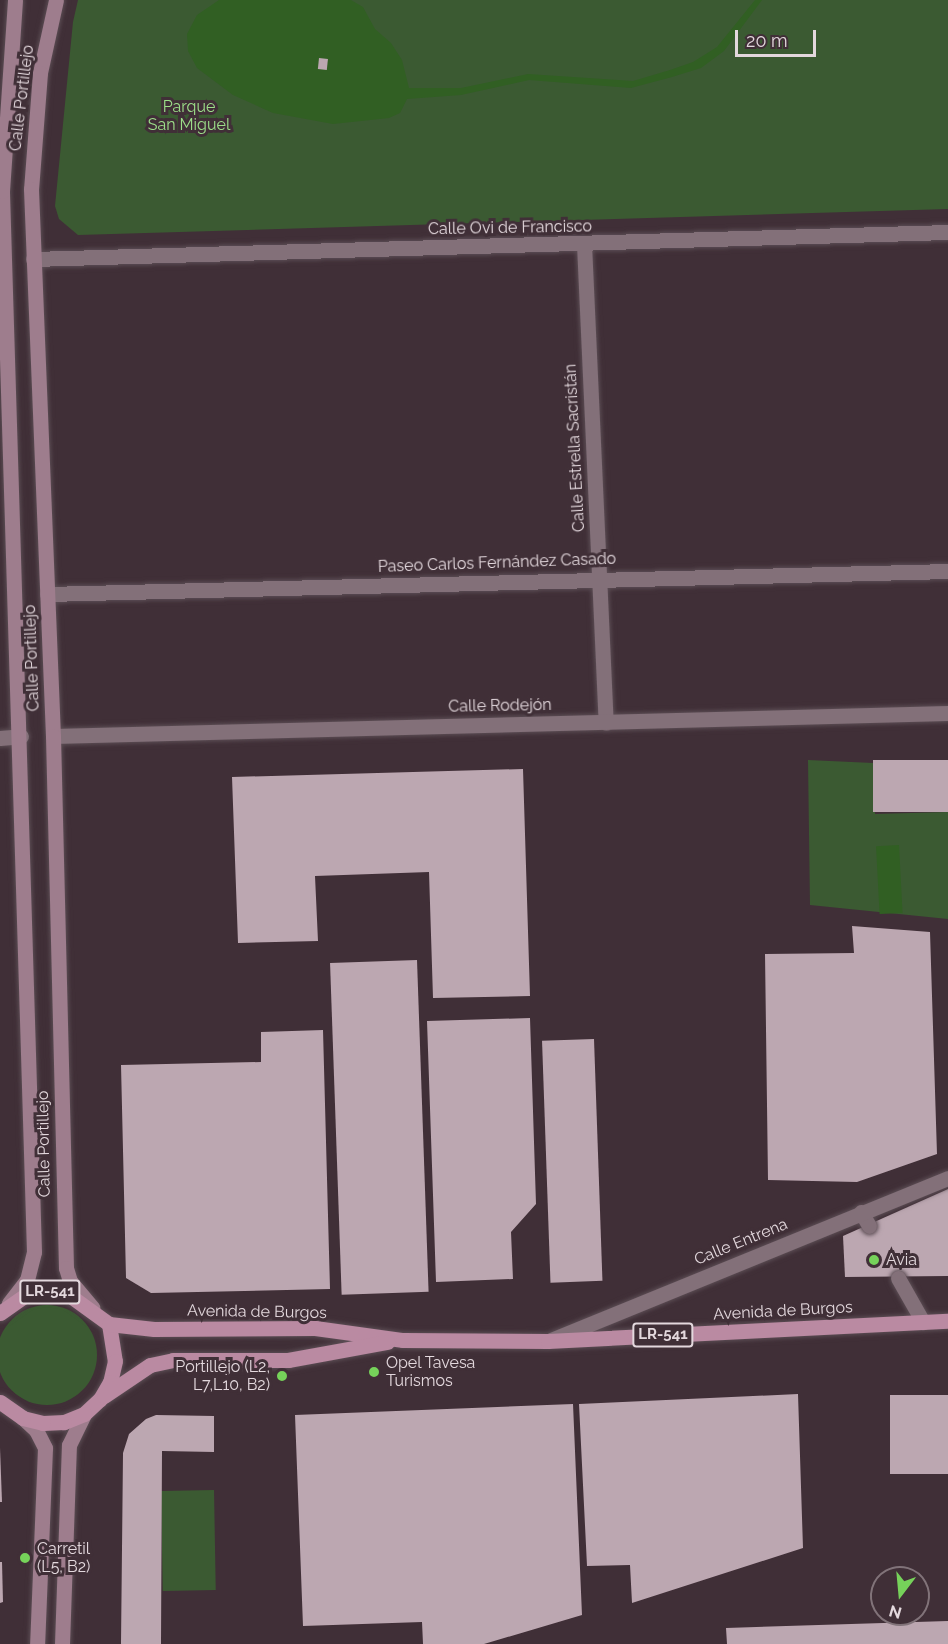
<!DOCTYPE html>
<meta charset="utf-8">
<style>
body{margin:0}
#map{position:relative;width:948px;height:1644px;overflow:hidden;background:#402f37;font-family:Raleway,sans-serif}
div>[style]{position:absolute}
.green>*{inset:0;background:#3b5a32;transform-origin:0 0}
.round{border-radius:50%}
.water>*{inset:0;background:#315f23;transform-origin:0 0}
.building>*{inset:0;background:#bca7b1;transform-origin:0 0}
.roads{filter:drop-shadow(0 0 2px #5b4d54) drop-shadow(0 0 2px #5b4d54)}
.lane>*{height:15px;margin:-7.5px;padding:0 7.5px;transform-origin:7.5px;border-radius:7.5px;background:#837079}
.street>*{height:15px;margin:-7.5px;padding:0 7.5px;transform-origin:7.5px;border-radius:7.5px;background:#837079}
.secondary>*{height:15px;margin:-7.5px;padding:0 7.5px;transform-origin:7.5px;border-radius:7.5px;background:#9e7d8d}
.primary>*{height:15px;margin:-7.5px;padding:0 7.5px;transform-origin:7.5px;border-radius:7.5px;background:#ba8aa2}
.dots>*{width:16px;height:16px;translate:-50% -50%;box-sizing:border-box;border:3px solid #402f37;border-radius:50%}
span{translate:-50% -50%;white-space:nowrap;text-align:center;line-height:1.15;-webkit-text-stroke:6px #402f37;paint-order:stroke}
.shield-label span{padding:2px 4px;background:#402f37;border:2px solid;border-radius:4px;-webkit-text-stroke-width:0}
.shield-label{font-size:15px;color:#e3d8dd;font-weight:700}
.street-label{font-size:16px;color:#e3d8dd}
.park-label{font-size:16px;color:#9cdf89}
.poi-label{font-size:16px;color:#e3d8dd}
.left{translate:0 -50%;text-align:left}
.right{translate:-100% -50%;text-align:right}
.north{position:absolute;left:870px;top:1566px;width:60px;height:60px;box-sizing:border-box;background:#402f37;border:2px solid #817379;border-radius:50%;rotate:196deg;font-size:16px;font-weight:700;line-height:24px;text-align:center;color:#e3d8dd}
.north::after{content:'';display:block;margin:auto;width:21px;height:27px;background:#76d25a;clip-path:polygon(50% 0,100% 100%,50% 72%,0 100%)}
.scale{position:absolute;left:735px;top:30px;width:81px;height:27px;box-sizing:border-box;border:3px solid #e3d8dd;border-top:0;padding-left:8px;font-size:18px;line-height:21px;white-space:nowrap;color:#e3d8dd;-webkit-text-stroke:4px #402f37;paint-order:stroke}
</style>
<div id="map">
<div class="green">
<div style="clip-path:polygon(78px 0,948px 0,948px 209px,78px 235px,59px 219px,55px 206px,73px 22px)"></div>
<div style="clip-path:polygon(808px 760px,873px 763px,875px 814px,948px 812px,948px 919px,810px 905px)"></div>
<div class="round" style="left:-3px;top:1305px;width:100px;height:100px"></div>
<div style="left:214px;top:1490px;width:100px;height:53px;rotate:89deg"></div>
</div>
<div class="water">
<div style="clip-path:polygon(219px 0,351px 0,363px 7px,375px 29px,391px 43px,402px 60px,409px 88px,461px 88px,528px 74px,633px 81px,670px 70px,693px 62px,717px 47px,755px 0,762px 0,724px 51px,701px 68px,672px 77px,631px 88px,529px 80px,461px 95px,407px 99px,400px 113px,389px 118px,333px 124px,273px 113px,233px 95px,197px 68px,188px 51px,187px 34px,197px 15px)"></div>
<div style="left:899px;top:845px;width:68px;height:23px;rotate:87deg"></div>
</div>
<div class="building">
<div style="left:319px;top:58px;width:9px;height:11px;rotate:6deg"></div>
<div style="left:948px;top:760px;width:52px;height:75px;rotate:90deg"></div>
<div style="clip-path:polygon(523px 769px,530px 996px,433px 998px,429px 872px,315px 876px,318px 941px,238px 943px,232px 777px)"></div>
<div style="clip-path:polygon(852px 926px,930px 932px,937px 1154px,857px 1182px,768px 1180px,765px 954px,854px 953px)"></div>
<div style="left:417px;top:960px;width:332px;height:87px;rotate:88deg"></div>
<div style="clip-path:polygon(530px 1018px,536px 1204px,511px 1232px,513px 1279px,436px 1282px,427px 1021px)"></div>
<div style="clip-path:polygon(323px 1030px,330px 1289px,151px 1293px,126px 1278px,121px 1065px,261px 1062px,261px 1032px)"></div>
<div style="left:594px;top:1039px;width:242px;height:52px;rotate:88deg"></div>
<div style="clip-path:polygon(948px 1189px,948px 1276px,845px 1277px,843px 1236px)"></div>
<div style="clip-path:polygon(798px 1394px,803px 1548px,632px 1603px,630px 1565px,587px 1566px,579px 1404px)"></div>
<div style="left:948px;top:1395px;width:79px;height:58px;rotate:90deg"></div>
<div style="clip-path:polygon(573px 1404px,582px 1615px,484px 1644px,423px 1644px,422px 1622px,303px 1626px,295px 1415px)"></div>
<div style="clip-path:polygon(156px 1415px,214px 1416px,214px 1452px,162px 1451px,161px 1644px,121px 1644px,123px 1453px,129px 1434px,146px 1419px)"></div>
<div style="clip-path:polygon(0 1448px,2px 1502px,0 1502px)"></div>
<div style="clip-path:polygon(0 1562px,2px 1562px,3px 1602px,0 1603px)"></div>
<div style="clip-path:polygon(948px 1621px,948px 1644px,727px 1644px,726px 1628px)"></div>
</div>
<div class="roads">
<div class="lane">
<div style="left:861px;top:1212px;width:16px;rotate:60deg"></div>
<div style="left:898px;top:1278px;width:51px;rotate:60.4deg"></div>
</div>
<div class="street">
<div style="left:584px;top:244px;width:479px;rotate:87.4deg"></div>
<div style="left:33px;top:259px;width:915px;rotate:-1.69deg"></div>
<div style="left:47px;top:594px;width:901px;rotate:-1.46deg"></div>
<div style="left:53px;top:736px;width:895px;rotate:-1.47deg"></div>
<div style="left:0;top:738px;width:21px;rotate:-5deg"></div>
<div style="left:551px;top:1340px;width:429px;rotate:-22.2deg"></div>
</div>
<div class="secondary">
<div style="left:56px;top:0;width:75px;rotate:102.4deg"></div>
<div style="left:40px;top:73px;width:116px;rotate:94.4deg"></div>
<div style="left:31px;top:189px;width:547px;rotate:87.7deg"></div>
<div style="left:53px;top:736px;width:532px;rotate:88.6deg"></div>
<div style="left:66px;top:1268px;width:14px;rotate:73deg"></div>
<div style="left:70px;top:1281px;width:35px;rotate:50deg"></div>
<div style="left:9px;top:1303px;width:29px;rotate:-52deg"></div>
<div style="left:27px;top:1280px;width:29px;rotate:-76deg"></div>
<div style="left:34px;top:1252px;width:1061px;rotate:-91.73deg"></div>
<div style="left:2px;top:191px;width:191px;rotate:-86.1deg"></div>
<div style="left:23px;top:1418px;width:18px;rotate:43deg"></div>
<div style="left:36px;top:1430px;width:20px;rotate:63deg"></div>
<div style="left:45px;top:1448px;width:196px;rotate:92.3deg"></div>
<div style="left:62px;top:1644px;width:199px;rotate:-88deg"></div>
<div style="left:69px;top:1445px;width:34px;rotate:-64deg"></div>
</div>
<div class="primary">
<div style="left:0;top:1313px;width:32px;rotate:-35deg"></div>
<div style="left:26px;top:1295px;width:21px;rotate:-11deg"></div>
<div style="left:47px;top:1291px;width:22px;rotate:10deg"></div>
<div style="left:69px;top:1295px;width:49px;rotate:35.9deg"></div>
<div style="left:109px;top:1324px;width:37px;rotate:81deg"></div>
<div style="left:115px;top:1361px;width:22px;rotate:103deg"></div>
<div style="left:110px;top:1382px;width:20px;rotate:120deg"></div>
<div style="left:100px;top:1399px;width:22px;rotate:137deg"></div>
<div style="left:84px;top:1414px;width:22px;rotate:158deg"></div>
<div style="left:64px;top:1422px;width:21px;rotate:177deg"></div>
<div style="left:43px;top:1423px;width:21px;rotate:-166deg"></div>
<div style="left:23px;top:1418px;width:28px;rotate:-145deg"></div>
<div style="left:109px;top:1324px;width:45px;rotate:6.3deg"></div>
<div style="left:154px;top:1329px;width:161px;rotate:-0.4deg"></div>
<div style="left:315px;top:1328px;width:89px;rotate:7.8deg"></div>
<div style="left:403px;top:1340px;width:145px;rotate:0.4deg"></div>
<div style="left:548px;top:1341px;width:400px;rotate:-2.9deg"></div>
<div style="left:104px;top:1396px;width:55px;rotate:-34deg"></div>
<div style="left:150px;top:1365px;width:24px;rotate:-12deg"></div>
<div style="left:173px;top:1360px;width:115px"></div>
<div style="left:288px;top:1360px;width:101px;rotate:-10.3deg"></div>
</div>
</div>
<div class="dots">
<div style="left:874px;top:1260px;background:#76d25a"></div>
<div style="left:374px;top:1372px;background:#76d25a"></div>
<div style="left:282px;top:1376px;background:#76d25a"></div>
<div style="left:25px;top:1558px;background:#76d25a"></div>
</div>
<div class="shield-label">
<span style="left:50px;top:1292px">LR-541</span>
<span style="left:663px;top:1335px">LR-541</span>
</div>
<div class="street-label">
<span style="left:22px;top:98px;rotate:-83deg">Calle Portillejo</span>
<span style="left:510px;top:228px;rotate:-1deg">Calle Ovi de Francisco</span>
<span style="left:575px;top:448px;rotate:-93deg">Calle Estrella Sacristán</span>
<span style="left:497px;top:563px;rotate:-2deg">Paseo Carlos Fernández Casado</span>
<span style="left:32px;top:658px;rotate:-92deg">Calle Portillejo</span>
<span style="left:500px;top:706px;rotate:-1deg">Calle Rodejón</span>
<span style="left:44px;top:1144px;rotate:-91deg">Calle Portillejo</span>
<span style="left:741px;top:1242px;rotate:-22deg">Calle Entrena</span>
<span style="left:783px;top:1311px;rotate:-3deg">Avenida de Burgos</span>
<span style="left:257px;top:1312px;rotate:1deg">Avenida de Burgos</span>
</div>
<div class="park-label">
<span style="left:189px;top:116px">Parque<br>San Miguel</span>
</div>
<div class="poi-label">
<span class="left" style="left:886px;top:1260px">Avia</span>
<span class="left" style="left:386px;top:1372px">Opel Tavesa<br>Turismos</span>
<span class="right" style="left:270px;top:1376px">Portillejo (L2,<br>L7,L10, B2)</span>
<span class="left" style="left:37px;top:1558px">Carretil<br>(L5, B2)</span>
</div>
<div class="north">N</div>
<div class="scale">20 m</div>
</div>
